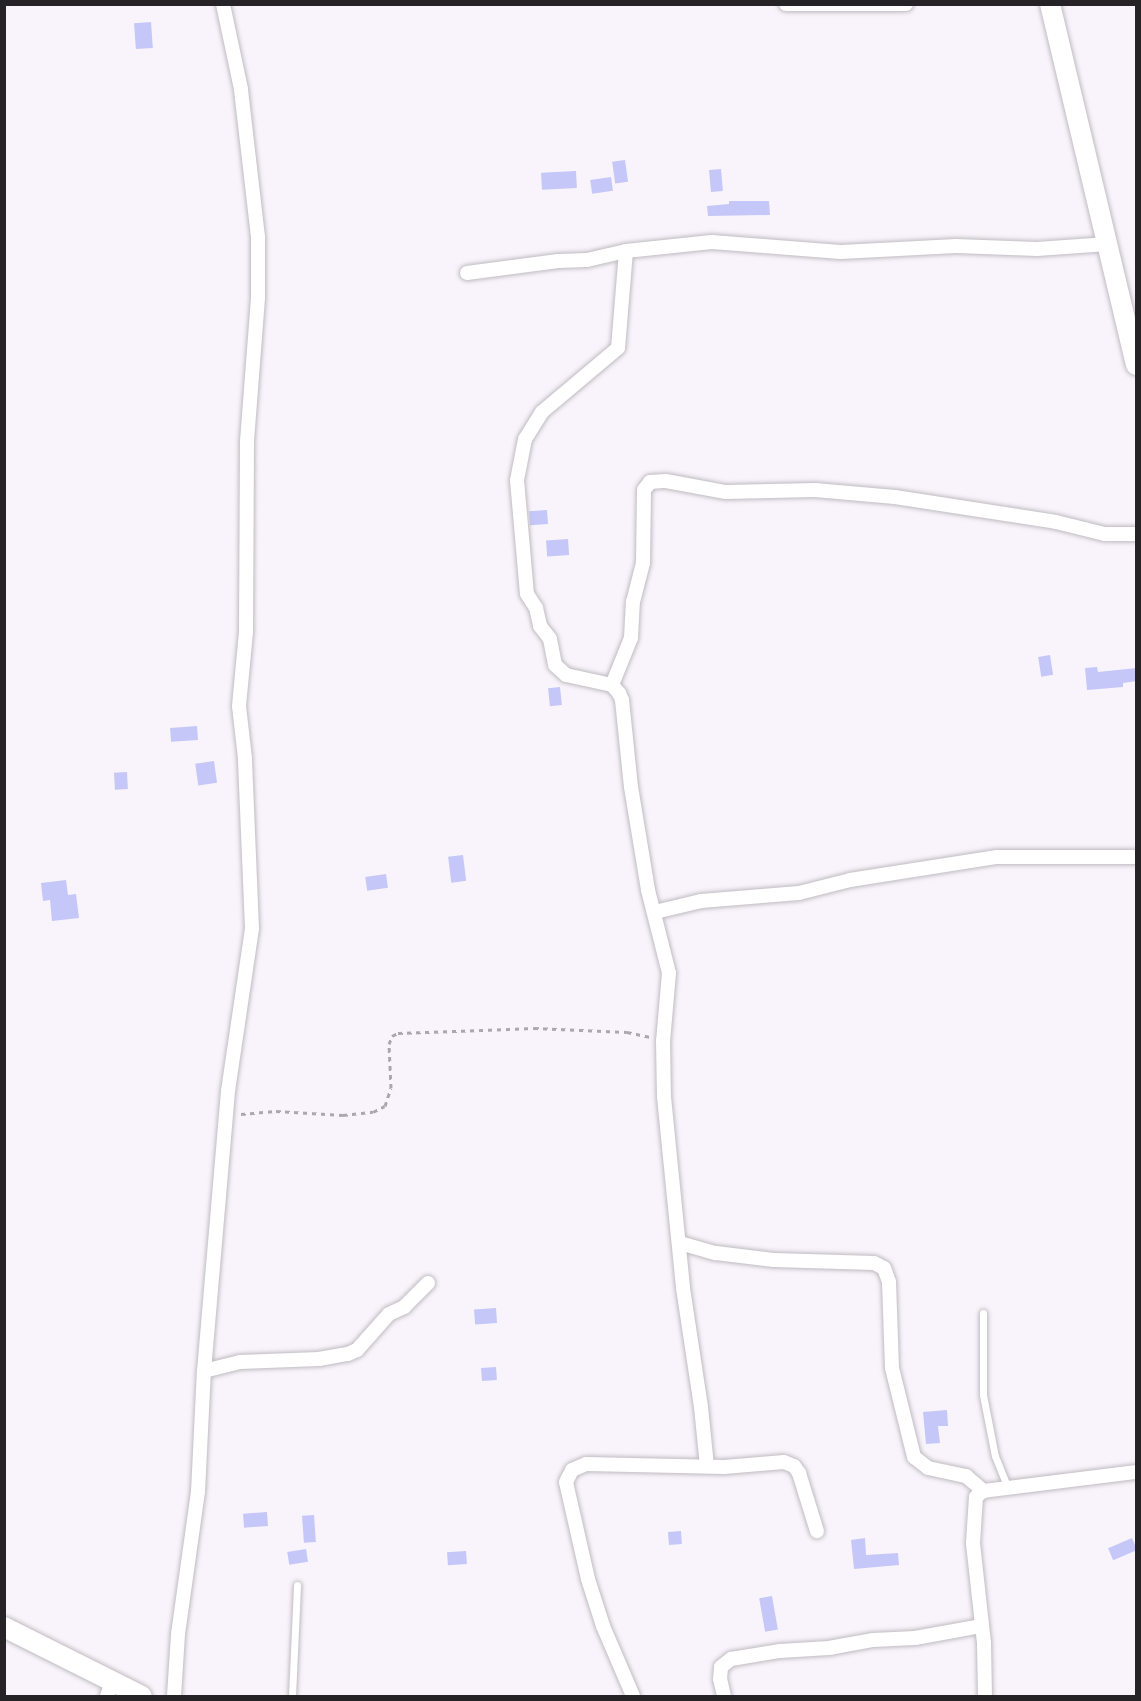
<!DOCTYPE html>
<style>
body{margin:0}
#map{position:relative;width:1141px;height:1701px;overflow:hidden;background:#f9f4fb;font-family:"Noto Serif",serif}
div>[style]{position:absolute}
.building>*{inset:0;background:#c4c7f7;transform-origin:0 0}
.path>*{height:3px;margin-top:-1.5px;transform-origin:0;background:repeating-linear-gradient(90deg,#aba7ad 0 4.5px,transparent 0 9px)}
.roads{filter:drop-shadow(0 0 2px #c0bbc2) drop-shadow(0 0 2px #c0bbc2)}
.lane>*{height:7px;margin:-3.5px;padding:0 3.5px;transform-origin:3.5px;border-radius:3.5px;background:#fff}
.street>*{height:14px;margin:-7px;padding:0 7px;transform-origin:7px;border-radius:7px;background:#fff}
.secondary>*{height:20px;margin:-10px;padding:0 10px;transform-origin:10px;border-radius:10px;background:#fff}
span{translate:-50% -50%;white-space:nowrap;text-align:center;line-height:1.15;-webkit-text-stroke:5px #fff;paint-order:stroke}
.frame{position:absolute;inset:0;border:6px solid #252326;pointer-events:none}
</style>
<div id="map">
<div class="building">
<div style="left:151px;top:22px;width:26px;height:17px;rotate:86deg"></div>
<div style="left:625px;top:160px;width:22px;height:13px;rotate:82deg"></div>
<div style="left:721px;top:169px;width:22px;height:12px;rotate:85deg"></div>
<div style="left:576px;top:171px;width:17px;height:35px;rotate:87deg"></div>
<div style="left:611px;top:177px;width:14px;height:21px;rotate:82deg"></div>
<div style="clip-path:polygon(729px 201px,769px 201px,770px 215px,708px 216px,707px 206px,729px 204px)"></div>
<div style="left:547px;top:510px;width:14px;height:18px;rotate:86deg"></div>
<div style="left:568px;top:539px;width:16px;height:22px;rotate:86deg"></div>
<div style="left:1050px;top:655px;width:20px;height:12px;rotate:81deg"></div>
<div style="clip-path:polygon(1097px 667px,1098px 672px,1137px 668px,1137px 681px,1123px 683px,1123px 687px,1087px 690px,1085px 668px)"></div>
<div style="left:560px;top:687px;width:18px;height:12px;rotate:84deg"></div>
<div style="left:197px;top:726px;width:14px;height:27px;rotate:86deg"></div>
<div style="left:214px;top:761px;width:22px;height:19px;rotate:82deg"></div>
<div style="left:127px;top:772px;width:17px;height:13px;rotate:87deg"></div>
<div style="left:463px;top:855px;width:26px;height:15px;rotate:83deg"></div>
<div style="left:386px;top:874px;width:14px;height:21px;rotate:82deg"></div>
<div style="clip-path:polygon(66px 880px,68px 895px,76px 894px,79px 918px,52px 921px,50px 900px,43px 901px,41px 883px)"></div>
<div style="left:496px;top:1308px;width:15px;height:22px;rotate:86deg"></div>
<div style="left:496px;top:1367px;width:13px;height:15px;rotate:86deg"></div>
<div style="clip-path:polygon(947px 1410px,948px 1426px,938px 1426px,940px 1443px,926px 1444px,923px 1412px)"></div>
<div style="left:267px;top:1512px;width:14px;height:24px;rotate:86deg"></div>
<div style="left:314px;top:1515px;width:27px;height:12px;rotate:86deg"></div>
<div style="left:681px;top:1531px;width:13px;height:13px;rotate:86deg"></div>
<div style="clip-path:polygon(865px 1538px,866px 1555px,898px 1553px,899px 1565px,854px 1569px,851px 1540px)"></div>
<div style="left:1132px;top:1538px;width:13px;height:26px;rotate:67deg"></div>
<div style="left:306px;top:1549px;width:13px;height:19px;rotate:81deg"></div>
<div style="left:466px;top:1551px;width:13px;height:19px;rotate:86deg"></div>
<div style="left:772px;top:1596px;width:34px;height:13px;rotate:80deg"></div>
</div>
<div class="path">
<div style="left:241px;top:1114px;width:35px;rotate:-5deg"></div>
<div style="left:276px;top:1111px;width:67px;rotate:3.4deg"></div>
<div style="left:343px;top:1115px;width:30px;rotate:-6deg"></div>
<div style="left:373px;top:1112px;width:13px;rotate:-27deg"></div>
<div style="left:385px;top:1106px;width:19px;rotate:-72deg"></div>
<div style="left:391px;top:1088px;width:44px;rotate:-92.6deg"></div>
<div style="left:389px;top:1044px;width:9px;rotate:-69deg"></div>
<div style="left:392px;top:1036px;width:7px;rotate:-27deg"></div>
<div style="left:398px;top:1033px;width:136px;rotate:-2.1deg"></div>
<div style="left:534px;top:1028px;width:93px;rotate:2.5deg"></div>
<div style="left:627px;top:1032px;width:24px;rotate:12deg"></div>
</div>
<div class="roads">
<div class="lane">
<div style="left:983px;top:1313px;width:82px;rotate:90deg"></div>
<div style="left:983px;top:1395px;width:62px;rotate:78.9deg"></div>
<div style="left:995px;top:1456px;width:35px;rotate:68deg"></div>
<div style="left:292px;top:1696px;width:111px;rotate:-87.4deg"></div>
</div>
<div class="street">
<div style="left:786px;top:4px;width:120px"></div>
<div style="left:626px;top:251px;width:97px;rotate:94.7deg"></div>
<div style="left:618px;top:348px;width:99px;rotate:139.9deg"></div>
<div style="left:542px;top:412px;width:32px;rotate:122deg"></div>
<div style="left:525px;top:439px;width:42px;rotate:101deg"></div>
<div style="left:517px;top:480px;width:114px;rotate:85deg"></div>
<div style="left:527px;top:594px;width:17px;rotate:57deg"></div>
<div style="left:536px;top:608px;width:18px;rotate:77deg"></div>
<div style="left:540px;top:626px;width:16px;rotate:52deg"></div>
<div style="left:550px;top:639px;width:26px;rotate:79deg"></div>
<div style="left:555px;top:665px;width:15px;rotate:42deg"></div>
<div style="left:566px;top:675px;width:47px;rotate:12.3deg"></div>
<div style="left:612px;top:685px;width:11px;rotate:49deg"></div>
<div style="left:619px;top:693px;width:8px;rotate:67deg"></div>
<div style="left:622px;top:700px;width:87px;rotate:84.1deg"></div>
<div style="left:631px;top:787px;width:104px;rotate:80.6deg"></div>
<div style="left:648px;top:890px;width:86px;rotate:75.8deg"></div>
<div style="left:669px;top:973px;width:68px;rotate:95deg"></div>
<div style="left:663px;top:1041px;width:56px;rotate:89deg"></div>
<div style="left:664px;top:1097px;width:192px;rotate:84.3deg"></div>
<div style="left:683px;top:1288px;width:120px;rotate:81.4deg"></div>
<div style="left:701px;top:1407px;width:59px;rotate:84.2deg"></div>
<div style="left:467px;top:273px;width:92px;rotate:-7.5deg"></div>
<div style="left:558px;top:261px;width:29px;rotate:-2deg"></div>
<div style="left:587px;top:260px;width:40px;rotate:-13deg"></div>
<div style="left:626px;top:251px;width:86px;rotate:-6deg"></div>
<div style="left:712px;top:242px;width:129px;rotate:4.4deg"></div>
<div style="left:841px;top:252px;width:115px;rotate:-3deg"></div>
<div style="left:956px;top:246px;width:81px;rotate:2.1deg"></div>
<div style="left:1037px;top:249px;width:71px;rotate:-4deg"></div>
<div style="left:612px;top:685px;width:51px;rotate:-68deg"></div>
<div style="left:631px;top:638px;width:36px;rotate:-87deg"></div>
<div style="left:633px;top:602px;width:40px;rotate:-75.6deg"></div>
<div style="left:643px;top:563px;width:73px;rotate:-89.2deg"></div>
<div style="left:644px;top:490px;width:10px;rotate:-53deg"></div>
<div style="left:650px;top:482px;width:16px;rotate:-4deg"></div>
<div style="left:666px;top:481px;width:61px;rotate:10.4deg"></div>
<div style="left:726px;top:492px;width:89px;rotate:-1.3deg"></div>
<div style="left:815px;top:490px;width:80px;rotate:5deg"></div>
<div style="left:895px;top:497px;width:163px;rotate:8.8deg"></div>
<div style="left:1056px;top:522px;width:50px;rotate:13.8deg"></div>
<div style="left:1105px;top:534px;width:31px"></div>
<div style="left:655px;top:912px;width:47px;rotate:-13.4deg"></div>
<div style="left:701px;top:901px;width:98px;rotate:-4.7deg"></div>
<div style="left:799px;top:893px;width:53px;rotate:-14.3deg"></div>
<div style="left:850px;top:880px;width:149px;rotate:-8.9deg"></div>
<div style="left:997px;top:857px;width:139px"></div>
<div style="left:680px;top:1243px;width:37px;rotate:16deg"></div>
<div style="left:716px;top:1253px;width:58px;rotate:6.9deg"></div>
<div style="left:774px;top:1260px;width:100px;rotate:1.7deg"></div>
<div style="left:874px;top:1263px;width:11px;rotate:27deg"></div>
<div style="left:884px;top:1268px;width:15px;rotate:70deg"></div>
<div style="left:889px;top:1282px;width:86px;rotate:88deg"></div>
<div style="left:892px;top:1368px;width:92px;rotate:76.1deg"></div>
<div style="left:914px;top:1457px;width:18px;rotate:38deg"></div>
<div style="left:928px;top:1468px;width:39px;rotate:12deg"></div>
<div style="left:966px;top:1476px;width:23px;rotate:41deg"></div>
<div style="left:204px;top:1371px;width:37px;rotate:-14deg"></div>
<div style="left:240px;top:1362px;width:79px;rotate:-2.2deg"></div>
<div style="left:319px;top:1359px;width:29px;rotate:-10deg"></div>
<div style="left:348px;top:1354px;width:10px;rotate:-24deg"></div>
<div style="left:357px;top:1350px;width:48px;rotate:-48.4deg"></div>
<div style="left:389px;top:1314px;width:17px;rotate:-25deg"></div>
<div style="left:404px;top:1307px;width:34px;rotate:-45deg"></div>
<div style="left:107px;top:1696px;width:15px;rotate:-70deg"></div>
<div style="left:174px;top:1696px;width:62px;rotate:-86.3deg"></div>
<div style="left:178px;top:1634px;width:143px;rotate:-82deg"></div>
<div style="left:198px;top:1492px;width:121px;rotate:-87.2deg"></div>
<div style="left:204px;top:1371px;width:281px;rotate:-85.1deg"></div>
<div style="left:228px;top:1091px;width:165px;rotate:-81.6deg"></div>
<div style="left:252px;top:928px;width:170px;rotate:-92.4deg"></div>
<div style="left:245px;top:758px;width:52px;rotate:-96.6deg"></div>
<div style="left:239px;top:706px;width:74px;rotate:-84.6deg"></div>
<div style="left:246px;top:632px;width:191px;rotate:-89.7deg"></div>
<div style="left:247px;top:441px;width:144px;rotate:-85.6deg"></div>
<div style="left:258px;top:297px;width:60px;rotate:-90deg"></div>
<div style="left:258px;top:237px;width:149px;rotate:-96.6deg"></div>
<div style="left:241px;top:89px;width:87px;rotate:-102deg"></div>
<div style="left:633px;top:1696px;width:76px;rotate:-113.2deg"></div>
<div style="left:603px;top:1626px;width:49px;rotate:-107.7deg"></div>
<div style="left:588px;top:1579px;width:99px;rotate:-102.8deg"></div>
<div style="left:566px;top:1482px;width:13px;rotate:-63deg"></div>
<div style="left:572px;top:1470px;width:15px;rotate:-23deg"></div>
<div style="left:586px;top:1464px;width:138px;rotate:1.2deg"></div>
<div style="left:724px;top:1467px;width:60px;rotate:-4.8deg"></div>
<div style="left:784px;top:1462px;width:11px;rotate:22deg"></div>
<div style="left:794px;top:1466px;width:9px;rotate:54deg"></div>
<div style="left:799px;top:1473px;width:61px;rotate:72.8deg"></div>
<div style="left:724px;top:1696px;width:17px;rotate:-103deg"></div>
<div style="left:720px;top:1679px;width:12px;rotate:-85deg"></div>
<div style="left:721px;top:1667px;width:13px;rotate:-39deg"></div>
<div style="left:731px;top:1659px;width:50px;rotate:-9.3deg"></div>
<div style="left:780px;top:1651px;width:49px;rotate:-3.5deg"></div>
<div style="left:829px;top:1648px;width:45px;rotate:-10.3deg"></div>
<div style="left:873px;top:1640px;width:42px;rotate:-2.7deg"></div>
<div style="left:915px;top:1638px;width:68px;rotate:-10.2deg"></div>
<div style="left:985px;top:1696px;width:53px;rotate:-91.1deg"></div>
<div style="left:984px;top:1643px;width:101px;rotate:-96.3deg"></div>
<div style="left:973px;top:1543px;width:46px;rotate:-86.3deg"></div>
<div style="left:976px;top:1497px;width:9px;rotate:-41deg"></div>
<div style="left:983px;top:1491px;width:154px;rotate:-7.1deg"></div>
</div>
<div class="secondary">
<div style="left:1050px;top:4px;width:371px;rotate:76.6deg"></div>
<div style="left:4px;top:1627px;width:154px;rotate:26.6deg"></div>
</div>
</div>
<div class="frame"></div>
</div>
